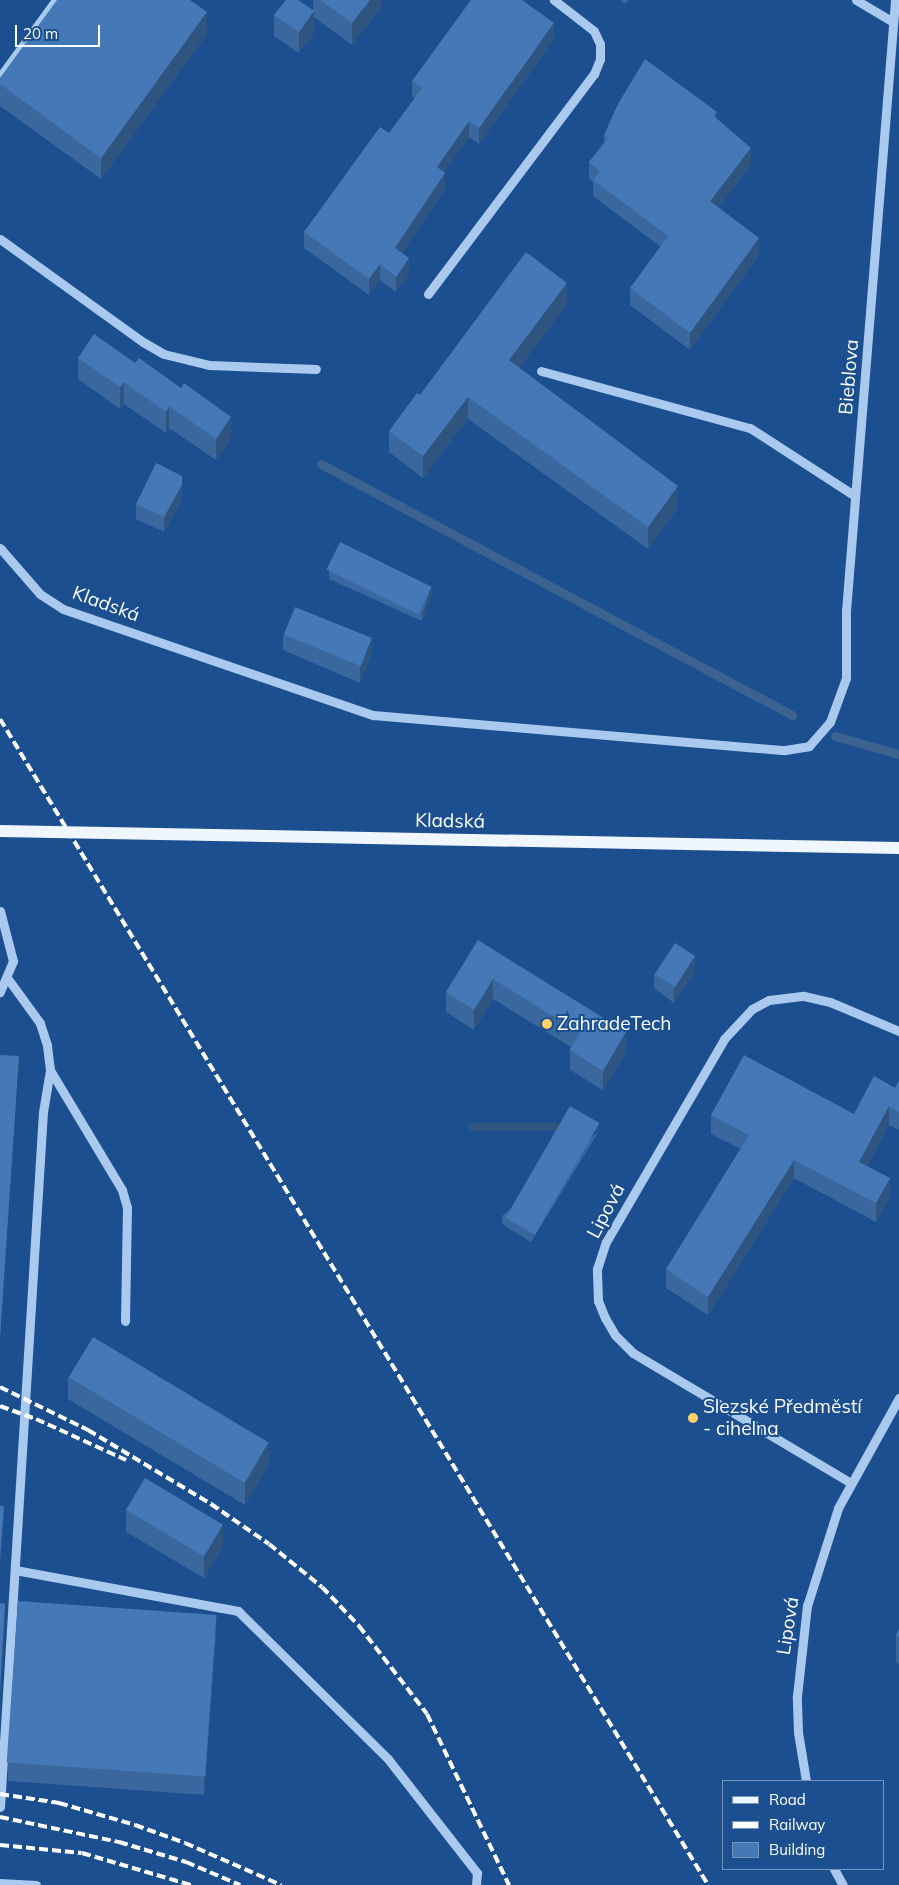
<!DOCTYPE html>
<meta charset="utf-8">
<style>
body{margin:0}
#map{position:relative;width:899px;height:1885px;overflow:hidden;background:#1b4f8f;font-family:Mulish,sans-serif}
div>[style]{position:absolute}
.stream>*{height:9px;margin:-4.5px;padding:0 4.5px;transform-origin:4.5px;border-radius:4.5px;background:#3c6290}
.minor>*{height:9px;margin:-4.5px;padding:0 4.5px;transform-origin:4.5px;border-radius:4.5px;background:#a9c9ee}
.major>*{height:12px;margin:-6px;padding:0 6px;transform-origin:6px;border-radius:6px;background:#f0f6ff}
.rail>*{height:4px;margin-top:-2px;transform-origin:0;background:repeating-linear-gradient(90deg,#fff 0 9px,transparent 0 13px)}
.major-bridge>*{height:12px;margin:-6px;padding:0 6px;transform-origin:6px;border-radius:6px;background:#f0f6ff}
.wall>*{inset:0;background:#3a679d}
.shaded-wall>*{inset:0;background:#305480;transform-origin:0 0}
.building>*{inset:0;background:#4478b7;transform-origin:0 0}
.dots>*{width:14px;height:14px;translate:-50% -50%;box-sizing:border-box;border:2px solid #1b4f8f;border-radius:50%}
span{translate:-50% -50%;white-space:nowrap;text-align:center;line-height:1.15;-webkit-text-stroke:4px #1b4f8f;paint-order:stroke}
.street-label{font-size:19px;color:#fff}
.poi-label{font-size:19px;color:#fff}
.left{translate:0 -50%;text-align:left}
.legend{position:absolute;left:722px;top:1780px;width:162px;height:90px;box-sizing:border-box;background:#1b4f8f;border:1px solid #7695bc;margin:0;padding:6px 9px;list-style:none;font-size:15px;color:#fff}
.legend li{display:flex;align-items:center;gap:10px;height:25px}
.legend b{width:25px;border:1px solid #7695bc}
.scale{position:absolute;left:15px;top:25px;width:85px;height:22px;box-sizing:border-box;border:2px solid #fff;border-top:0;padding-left:6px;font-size:15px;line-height:18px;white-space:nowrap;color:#fff;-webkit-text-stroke:4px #1b4f8f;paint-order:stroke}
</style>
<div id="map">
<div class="stream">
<div style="left:321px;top:464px;width:534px;rotate:28.05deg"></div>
<div style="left:835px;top:736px;width:66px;rotate:15.7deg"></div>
</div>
<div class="minor">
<div style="left:856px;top:0;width:43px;rotate:30.7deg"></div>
<div style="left:0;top:77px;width:95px;rotate:-54deg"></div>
<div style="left:0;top:239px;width:176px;rotate:35.8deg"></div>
<div style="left:143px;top:342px;width:24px;rotate:30deg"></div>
<div style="left:164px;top:354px;width:46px;rotate:13.7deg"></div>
<div style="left:209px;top:365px;width:107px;rotate:2.1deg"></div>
<div style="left:428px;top:294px;width:276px;rotate:-53deg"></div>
<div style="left:594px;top:74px;width:16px;rotate:-68deg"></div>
<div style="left:600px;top:59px;width:15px;rotate:-90deg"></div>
<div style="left:600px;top:44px;width:14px;rotate:-115deg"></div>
<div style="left:594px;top:31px;width:51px;rotate:-142.2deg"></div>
<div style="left:541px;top:371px;width:217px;rotate:15.3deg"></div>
<div style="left:750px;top:428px;width:125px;rotate:32.9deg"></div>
<div style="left:0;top:548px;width:61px;rotate:49deg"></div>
<div style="left:40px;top:594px;width:27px;rotate:33deg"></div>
<div style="left:63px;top:609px;width:328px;rotate:18.9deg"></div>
<div style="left:373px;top:715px;width:413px;rotate:4.9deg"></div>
<div style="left:785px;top:750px;width:24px;rotate:-9deg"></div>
<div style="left:809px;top:746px;width:32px;rotate:-49deg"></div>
<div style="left:830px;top:722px;width:47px;rotate:-70deg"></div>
<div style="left:846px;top:678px;width:67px;rotate:-90deg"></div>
<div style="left:846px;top:611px;width:613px;rotate:-85.41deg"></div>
<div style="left:0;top:911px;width:52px;rotate:75.4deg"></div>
<div style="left:13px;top:961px;width:34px;rotate:113deg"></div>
<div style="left:50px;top:1070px;width:140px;rotate:59deg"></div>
<div style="left:122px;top:1190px;width:18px;rotate:74deg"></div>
<div style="left:127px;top:1207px;width:114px;rotate:91deg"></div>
<div style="left:851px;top:1483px;width:254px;rotate:-149.2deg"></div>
<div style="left:633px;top:1353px;width:25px;rotate:-135deg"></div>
<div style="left:615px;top:1335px;width:20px;rotate:-120deg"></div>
<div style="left:605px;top:1318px;width:18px;rotate:-112deg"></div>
<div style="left:598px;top:1301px;width:32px;rotate:-92deg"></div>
<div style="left:597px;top:1269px;width:28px;rotate:-72deg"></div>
<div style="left:606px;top:1242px;width:235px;rotate:-59.8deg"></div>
<div style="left:724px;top:1039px;width:41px;rotate:-47deg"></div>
<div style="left:752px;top:1009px;width:19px;rotate:-28deg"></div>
<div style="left:769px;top:1000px;width:35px;rotate:-7deg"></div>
<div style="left:804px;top:996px;width:27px;rotate:13deg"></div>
<div style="left:830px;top:1002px;width:75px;rotate:22.8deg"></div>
<div style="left:15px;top:1570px;width:227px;rotate:10.4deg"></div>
<div style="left:238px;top:1611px;width:211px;rotate:44.6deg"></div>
<div style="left:388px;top:1759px;width:145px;rotate:52deg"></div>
<div style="left:477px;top:1873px;width:12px;rotate:95deg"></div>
<div style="left:806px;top:1781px;width:50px;rotate:-99.3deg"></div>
<div style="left:798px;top:1732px;width:36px;rotate:-92deg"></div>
<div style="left:797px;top:1696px;width:91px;rotate:-83.7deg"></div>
<div style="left:807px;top:1606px;width:103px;rotate:-72.4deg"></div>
<div style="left:838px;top:1508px;width:126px;rotate:-61deg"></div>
<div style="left:0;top:1807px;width:696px;rotate:-86.46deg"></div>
<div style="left:43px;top:1112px;width:43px;rotate:-80.5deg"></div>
<div style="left:50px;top:1070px;width:25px;rotate:-97deg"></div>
<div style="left:47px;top:1045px;width:23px;rotate:-108deg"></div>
<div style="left:40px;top:1023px;width:54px;rotate:-126deg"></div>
<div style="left:834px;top:1869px;width:18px;rotate:61deg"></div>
<div style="left:0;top:1883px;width:36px;rotate:3deg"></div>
</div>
<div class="major">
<div style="left:214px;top:835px;width:685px;rotate:1.09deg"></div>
</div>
<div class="rail">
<div style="left:0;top:719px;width:1364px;rotate:58.73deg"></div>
<div style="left:0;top:1387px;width:98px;rotate:26deg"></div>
<div style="left:88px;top:1430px;width:144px;rotate:31deg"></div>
<div style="left:211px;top:1504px;width:70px;rotate:34.6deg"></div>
<div style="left:269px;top:1544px;width:68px;rotate:39.1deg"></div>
<div style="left:322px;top:1587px;width:54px;rotate:46.5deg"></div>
<div style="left:359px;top:1626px;width:111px;rotate:52.3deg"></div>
<div style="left:427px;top:1714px;width:190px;rotate:64.4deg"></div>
<div style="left:0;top:1406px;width:38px;rotate:20deg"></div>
<div style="left:36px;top:1419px;width:99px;rotate:24.5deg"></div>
<div style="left:0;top:1794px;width:60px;rotate:8.7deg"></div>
<div style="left:59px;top:1803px;width:79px;rotate:16.1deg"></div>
<div style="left:135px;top:1825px;width:53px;rotate:19.8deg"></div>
<div style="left:185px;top:1843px;width:105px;rotate:23.6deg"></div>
<div style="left:0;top:1817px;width:122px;rotate:11.9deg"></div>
<div style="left:119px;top:1842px;width:70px;rotate:16.6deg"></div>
<div style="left:186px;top:1862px;width:59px;rotate:23.1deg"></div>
<div style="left:0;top:1845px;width:82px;rotate:5.6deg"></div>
<div style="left:82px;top:1853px;width:114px;rotate:16.4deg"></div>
</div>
<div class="major-bridge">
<div style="left:0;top:831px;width:214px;rotate:1.1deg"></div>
</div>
<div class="wall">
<div style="clip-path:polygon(313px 0,382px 0,382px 6px,352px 45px,314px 17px,314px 33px,299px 53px,274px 36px,274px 15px,313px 11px)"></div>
<div style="clip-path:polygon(620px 0,628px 0,626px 4px)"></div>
<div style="clip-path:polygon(207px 34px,101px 179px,0 106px,0 78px)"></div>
<div style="clip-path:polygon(554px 39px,479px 144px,469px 137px,444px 172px,445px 189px,402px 253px,409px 274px,396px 292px,380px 280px,369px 295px,304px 248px,304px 232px,389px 133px,415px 98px,412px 96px,412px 81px)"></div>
<div style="clip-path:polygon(717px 119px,751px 165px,718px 208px,759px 255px,690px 350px,630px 305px,630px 288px,661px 247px,593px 196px,593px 182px,589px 179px,589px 162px,604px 143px,604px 135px)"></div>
<div style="clip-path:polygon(567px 304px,519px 368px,678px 507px,648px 549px,468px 419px,423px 478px,389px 452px,389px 431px,420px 395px)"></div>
<div style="clip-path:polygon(78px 358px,135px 363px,231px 438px,216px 460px,169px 428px,166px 433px,124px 404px,120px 409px,78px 379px)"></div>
<div style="clip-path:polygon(182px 500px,164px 532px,136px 519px,136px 504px)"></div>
<div style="clip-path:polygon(329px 571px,432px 594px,422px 621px,329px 579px)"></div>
<div style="clip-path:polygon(283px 635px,372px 653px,360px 683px,283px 650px)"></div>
<div style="clip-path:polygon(478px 940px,626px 1052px,603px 1090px,570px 1070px,570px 1050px,571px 1047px,493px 999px,474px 1030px,446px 1012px,446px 992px)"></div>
<div style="clip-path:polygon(695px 971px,674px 1003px,654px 988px,654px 973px)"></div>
<div style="clip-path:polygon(899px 1081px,899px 1130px,889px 1125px,867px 1166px,890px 1196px,876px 1222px,794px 1178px,708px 1315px,666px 1288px,666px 1269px,741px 1149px,711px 1134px,711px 1115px,854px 1114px,895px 1088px)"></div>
<div style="clip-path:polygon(599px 1131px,531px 1242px,502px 1224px,502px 1216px)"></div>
<div style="clip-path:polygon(68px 1377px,269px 1464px,245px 1505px,68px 1399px)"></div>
<div style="clip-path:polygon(126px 1510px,223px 1546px,204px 1578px,126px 1532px)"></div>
<div style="clip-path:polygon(899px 1629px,899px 1664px,896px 1662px,896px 1635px)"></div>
<div style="clip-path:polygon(216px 1635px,204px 1795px,8px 1781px,8px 1763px)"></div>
</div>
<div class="shaded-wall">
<div style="clip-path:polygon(370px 0,382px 0,382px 6px,352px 45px,352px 23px)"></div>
<div style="clip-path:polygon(314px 11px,314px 33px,299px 53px,299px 32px)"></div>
<div style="clip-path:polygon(207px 12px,207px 34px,101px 179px,101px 158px)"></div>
<div style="clip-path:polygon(554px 23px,554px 39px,479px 144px,479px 128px)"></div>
<div style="clip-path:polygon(717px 112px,717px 129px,714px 116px)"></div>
<div style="clip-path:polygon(469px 121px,469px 137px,437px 182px,437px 167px)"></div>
<div style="clip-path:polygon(751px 148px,751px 165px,710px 218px,710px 201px)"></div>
<div style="clip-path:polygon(445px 173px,445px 189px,395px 264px,395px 248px)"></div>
<div style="clip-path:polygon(759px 238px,759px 255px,690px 350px,690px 333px)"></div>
<div style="clip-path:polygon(409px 258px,409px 274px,396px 292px,396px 277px)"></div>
<div style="clip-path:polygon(380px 264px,380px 280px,369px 295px,369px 279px)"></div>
<div style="clip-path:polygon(567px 283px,567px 304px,509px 382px,509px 360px)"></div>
<div style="clip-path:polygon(124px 382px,124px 404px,120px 409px,120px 387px)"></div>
<div style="clip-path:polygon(468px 397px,468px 419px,423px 478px,423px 456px)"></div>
<div style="clip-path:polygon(169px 406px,169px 428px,166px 433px,166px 412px)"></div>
<div style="clip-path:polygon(231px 417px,231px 438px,216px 460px,216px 439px)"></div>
<div style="clip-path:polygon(182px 485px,182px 500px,164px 532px,164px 517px)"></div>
<div style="clip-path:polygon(678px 486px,678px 507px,648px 549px,648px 527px)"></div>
<div style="clip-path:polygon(432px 586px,432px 594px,422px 621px,422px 614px)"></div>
<div style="clip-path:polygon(372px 638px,372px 653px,360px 683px,360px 668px)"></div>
<div style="clip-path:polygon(695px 956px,695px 971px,674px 1003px,674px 988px)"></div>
<div style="clip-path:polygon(493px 979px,493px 999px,474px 1030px,474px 1010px)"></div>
<div style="clip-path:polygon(626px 1032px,626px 1052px,603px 1090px,603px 1071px)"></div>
<div style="left:19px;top:1056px;width:15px;height:283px;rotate:90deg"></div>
<div style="clip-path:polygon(889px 1106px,889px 1125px,859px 1180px,859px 1162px)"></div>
<div style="left:599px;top:1123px;width:8px;height:130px;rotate:90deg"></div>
<div style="clip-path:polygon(794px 1160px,794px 1178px,708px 1315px,708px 1297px)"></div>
<div style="clip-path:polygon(890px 1178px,890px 1196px,876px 1222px,876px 1203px)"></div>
<div style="clip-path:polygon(269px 1443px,269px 1464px,245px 1505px,245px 1483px)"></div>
<div style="clip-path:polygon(4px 1506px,4px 1521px,0 1573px,0 1559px)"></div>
<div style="clip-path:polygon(223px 1525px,223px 1546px,204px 1578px,204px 1556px)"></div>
<div style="clip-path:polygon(5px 1604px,5px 1619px,0 1706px,0 1691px)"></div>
<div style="clip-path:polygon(216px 1616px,216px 1635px,204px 1795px,204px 1777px)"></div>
</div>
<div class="building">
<div style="clip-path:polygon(57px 0,190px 0,207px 12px,101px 158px,0 84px,0 78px)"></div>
<div style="clip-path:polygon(286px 0,298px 0,314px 11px,299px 32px,274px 15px)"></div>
<div style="clip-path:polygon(320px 0,370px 0,352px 23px)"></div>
<div style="clip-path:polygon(471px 0,522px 0,554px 23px,479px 128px,469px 121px,437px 167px,445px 173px,395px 248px,409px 258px,396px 277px,380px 264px,369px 279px,304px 232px,380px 127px,389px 133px,422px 88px,412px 81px)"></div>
<div style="clip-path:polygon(645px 59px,717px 112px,714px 116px,751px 148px,710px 201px,759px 238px,690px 333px,630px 288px,668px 236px,593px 180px,600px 171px,589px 162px,608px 138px,604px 135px,618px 104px)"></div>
<div style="clip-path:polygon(526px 252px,567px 283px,509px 360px,678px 486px,648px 527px,468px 397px,423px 456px,389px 431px,417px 393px,420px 395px)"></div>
<div style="clip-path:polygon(94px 334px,135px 363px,139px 358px,181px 388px,184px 383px,231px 417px,216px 439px,169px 406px,166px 412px,124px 382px,120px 387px,78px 358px)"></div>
<div style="clip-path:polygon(156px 463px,182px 476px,182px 485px,164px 517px,136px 504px)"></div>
<div style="left:340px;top:542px;width:102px;height:31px;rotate:26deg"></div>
<div style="left:295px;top:607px;width:83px;height:30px;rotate:22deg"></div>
<div style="clip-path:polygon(478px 940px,626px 1032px,603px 1071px,570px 1050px,580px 1033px,493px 979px,474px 1010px,446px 992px)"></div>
<div style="left:675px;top:943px;width:24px;height:37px;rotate:33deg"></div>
<div style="clip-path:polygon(0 1055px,19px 1056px,0 1338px)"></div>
<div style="clip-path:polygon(744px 1055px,854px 1114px,874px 1076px,895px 1088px,899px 1081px,899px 1112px,889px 1106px,859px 1162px,890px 1178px,876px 1203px,794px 1160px,708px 1297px,666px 1269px,749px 1135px,711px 1115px)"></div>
<div style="left:570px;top:1106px;width:34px;height:129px;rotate:30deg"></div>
<div style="left:93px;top:1337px;width:205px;height:47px;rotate:31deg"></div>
<div style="left:145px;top:1478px;width:91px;height:37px;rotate:31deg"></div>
<div style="clip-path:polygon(0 1506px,4px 1506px,0 1559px)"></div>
<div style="left:18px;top:1601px;width:199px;height:162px;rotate:4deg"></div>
<div style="clip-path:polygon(0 1603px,5px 1604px,0 1691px)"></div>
<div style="clip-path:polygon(899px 1629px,899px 1637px,896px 1635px)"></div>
</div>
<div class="dots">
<div style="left:547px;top:1024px;background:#ffd166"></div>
<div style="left:693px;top:1418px;background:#ffd166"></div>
</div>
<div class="street-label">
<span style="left:849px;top:377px;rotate:-85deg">Bieblova</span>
<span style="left:106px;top:604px;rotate:20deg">Kladská</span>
<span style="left:450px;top:821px;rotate:1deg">Kladská</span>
<span style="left:606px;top:1211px;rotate:-62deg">Lipová</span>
<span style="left:788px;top:1626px;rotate:-81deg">Lipová</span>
</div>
<div class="poi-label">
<span class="left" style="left:557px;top:1024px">ZahradeTech</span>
<span class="left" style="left:703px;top:1418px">Slezské Předměstí<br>- cihelna</span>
</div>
<ul class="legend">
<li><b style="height:6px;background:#f0f6ff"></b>Road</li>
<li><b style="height:6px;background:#fff"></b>Railway</li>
<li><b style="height:14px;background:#4478b7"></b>Building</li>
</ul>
<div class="scale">20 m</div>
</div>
